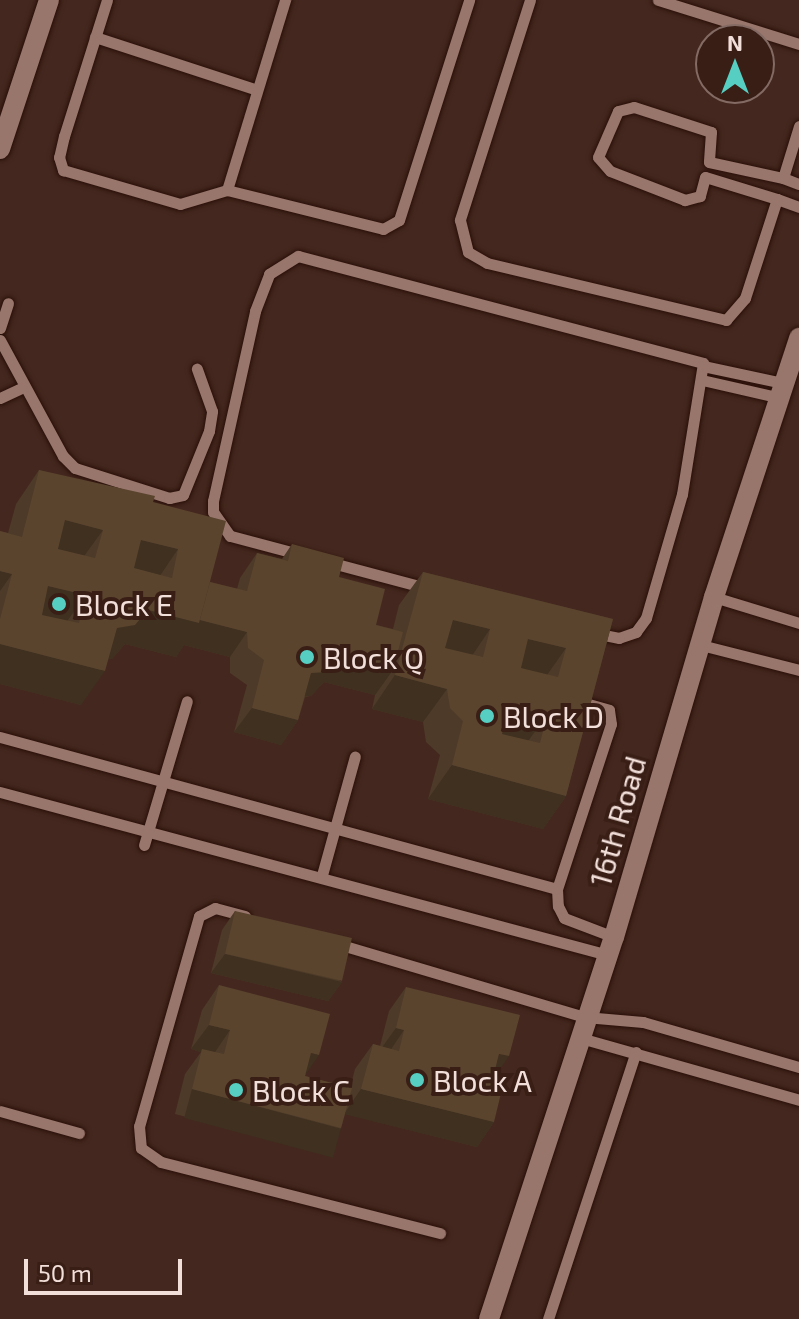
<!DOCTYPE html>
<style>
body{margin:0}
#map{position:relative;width:799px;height:1319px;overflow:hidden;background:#44281f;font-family:"Exo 2",sans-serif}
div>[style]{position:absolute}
.roads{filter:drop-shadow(0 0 2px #290f08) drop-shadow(0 0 2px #290f08)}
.lane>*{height:11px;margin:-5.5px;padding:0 5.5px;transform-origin:5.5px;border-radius:5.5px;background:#98766c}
.street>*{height:20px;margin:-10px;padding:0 10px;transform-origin:10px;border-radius:10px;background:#98766c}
.wall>*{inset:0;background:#4d3a28}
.shaded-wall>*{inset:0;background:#3f3020;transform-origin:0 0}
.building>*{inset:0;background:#5a442e;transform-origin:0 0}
.dots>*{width:22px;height:22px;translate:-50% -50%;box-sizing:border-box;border:4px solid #391e16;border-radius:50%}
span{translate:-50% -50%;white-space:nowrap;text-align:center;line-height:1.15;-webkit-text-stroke:8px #391e16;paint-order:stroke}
.poi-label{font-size:30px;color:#f2dfd9}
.left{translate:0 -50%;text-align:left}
.street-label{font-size:30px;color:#f2dfd9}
.north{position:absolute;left:695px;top:24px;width:80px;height:80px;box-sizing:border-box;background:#391e16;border:2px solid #836b64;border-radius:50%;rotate:0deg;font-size:22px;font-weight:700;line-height:32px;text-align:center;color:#f2dfd9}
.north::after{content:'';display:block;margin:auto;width:28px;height:36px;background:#57cec2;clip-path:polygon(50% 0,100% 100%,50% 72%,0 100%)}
.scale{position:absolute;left:24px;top:1259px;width:158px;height:36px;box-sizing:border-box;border:4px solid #f2dfd9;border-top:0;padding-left:10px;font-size:24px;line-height:28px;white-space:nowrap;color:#f2dfd9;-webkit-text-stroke:6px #391e16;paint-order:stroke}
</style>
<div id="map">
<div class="roads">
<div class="lane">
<div style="left:107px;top:0;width:143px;rotate:107.5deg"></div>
<div style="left:64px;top:136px;width:22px;rotate:103deg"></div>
<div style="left:59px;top:157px;width:14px;rotate:73deg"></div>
<div style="left:63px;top:170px;width:122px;rotate:16.2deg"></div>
<div style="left:180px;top:204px;width:49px;rotate:-16.6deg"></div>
<div style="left:227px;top:190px;width:161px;rotate:14deg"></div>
<div style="left:383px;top:229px;width:18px;rotate:-29deg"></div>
<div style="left:399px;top:220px;width:231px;rotate:-72.3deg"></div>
<div style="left:530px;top:0;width:231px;rotate:107.7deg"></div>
<div style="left:460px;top:220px;width:33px;rotate:76deg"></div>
<div style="left:468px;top:252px;width:22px;rotate:30deg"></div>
<div style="left:487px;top:263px;width:246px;rotate:13.4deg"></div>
<div style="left:726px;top:320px;width:29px;rotate:-49deg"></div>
<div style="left:745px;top:298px;width:104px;rotate:-72.1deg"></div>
<div style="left:777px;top:199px;width:23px;rotate:20deg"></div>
<div style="left:658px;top:0;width:148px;rotate:17.3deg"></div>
<div style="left:95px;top:37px;width:167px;rotate:18.1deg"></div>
<div style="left:799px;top:126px;width:54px;rotate:107.1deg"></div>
<div style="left:783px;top:178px;width:17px;rotate:21deg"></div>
<div style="left:227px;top:190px;width:199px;rotate:-73deg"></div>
<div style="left:777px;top:199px;width:75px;rotate:-163deg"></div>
<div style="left:705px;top:177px;width:20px;rotate:105deg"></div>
<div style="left:700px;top:196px;width:16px;rotate:165deg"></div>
<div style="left:685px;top:200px;width:80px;rotate:-158.9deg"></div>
<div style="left:610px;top:171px;width:18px;rotate:-131deg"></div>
<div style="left:598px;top:157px;width:50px;rotate:-66.5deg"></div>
<div style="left:618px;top:111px;width:16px;rotate:-14deg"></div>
<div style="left:634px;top:107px;width:81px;rotate:18deg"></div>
<div style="left:711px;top:132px;width:30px;rotate:94deg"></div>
<div style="left:709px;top:162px;width:76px;rotate:12.2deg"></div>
<div style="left:298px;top:256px;width:419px;rotate:14.8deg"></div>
<div style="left:703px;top:363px;width:133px;rotate:99.1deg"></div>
<div style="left:682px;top:494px;width:129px;rotate:106.2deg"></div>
<div style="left:646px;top:618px;width:17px;rotate:126deg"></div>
<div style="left:636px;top:632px;width:18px;rotate:161deg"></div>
<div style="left:619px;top:638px;width:16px;rotate:-169deg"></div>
<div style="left:603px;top:635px;width:386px;rotate:-165.1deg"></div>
<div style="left:230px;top:536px;width:29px;rotate:-125deg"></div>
<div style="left:213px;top:512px;width:11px;rotate:-90deg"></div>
<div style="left:213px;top:501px;width:195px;rotate:-77.5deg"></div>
<div style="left:255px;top:311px;width:40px;rotate:-69deg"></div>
<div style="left:269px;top:274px;width:34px;rotate:-32deg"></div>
<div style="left:0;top:328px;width:26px;rotate:-72deg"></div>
<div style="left:0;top:340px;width:132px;rotate:61.5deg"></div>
<div style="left:63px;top:456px;width:17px;rotate:45deg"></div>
<div style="left:75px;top:468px;width:99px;rotate:17.7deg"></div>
<div style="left:169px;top:498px;width:14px;rotate:-12deg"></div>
<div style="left:183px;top:495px;width:69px;rotate:-67.9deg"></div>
<div style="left:209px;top:431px;width:20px;rotate:-81deg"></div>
<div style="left:212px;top:411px;width:45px;rotate:-109.7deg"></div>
<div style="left:703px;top:366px;width:81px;rotate:12.1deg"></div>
<div style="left:702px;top:380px;width:77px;rotate:12.8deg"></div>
<div style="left:0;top:398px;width:26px;rotate:-25deg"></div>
<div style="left:714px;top:597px;width:89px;rotate:17deg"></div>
<div style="left:701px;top:645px;width:101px;rotate:14.3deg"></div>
<div style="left:585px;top:703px;width:25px;rotate:16deg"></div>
<div style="left:609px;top:710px;width:14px;rotate:82deg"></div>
<div style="left:611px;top:724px;width:174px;rotate:108.1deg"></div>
<div style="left:557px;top:889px;width:17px;rotate:87deg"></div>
<div style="left:558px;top:906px;width:13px;rotate:63deg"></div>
<div style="left:564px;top:918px;width:53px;rotate:20.8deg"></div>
<div style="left:0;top:737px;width:577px;rotate:15.26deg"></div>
<div style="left:0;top:792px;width:629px;rotate:15.01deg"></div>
<div style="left:144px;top:845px;width:150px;rotate:-73.4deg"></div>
<div style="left:322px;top:875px;width:123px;rotate:-74.5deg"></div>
<div style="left:245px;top:916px;width:31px;rotate:-165deg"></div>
<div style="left:215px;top:908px;width:18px;rotate:153deg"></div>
<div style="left:199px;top:916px;width:218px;rotate:105.9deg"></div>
<div style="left:139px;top:1126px;width:22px;rotate:85deg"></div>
<div style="left:141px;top:1148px;width:24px;rotate:35deg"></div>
<div style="left:161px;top:1162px;width:288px;rotate:14.3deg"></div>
<div style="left:338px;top:944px;width:258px;rotate:16.5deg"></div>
<div style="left:585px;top:1017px;width:58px;rotate:4.9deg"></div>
<div style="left:643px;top:1022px;width:162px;rotate:16.1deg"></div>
<div style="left:577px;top:1037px;width:231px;rotate:15.8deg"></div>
<div style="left:0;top:1111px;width:82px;rotate:15.6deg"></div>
<div style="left:548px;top:1319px;width:281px;rotate:-71.8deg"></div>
</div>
<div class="street">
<div style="left:0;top:149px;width:157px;rotate:-71.8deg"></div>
<div style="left:489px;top:1319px;width:402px;rotate:-71.9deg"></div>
<div style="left:614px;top:937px;width:354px;rotate:-73.6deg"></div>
<div style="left:714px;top:597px;width:273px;rotate:-71.8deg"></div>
</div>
</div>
<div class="wall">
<div style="clip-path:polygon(39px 470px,153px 502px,210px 582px,237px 589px,240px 578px,257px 553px,282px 559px,292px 544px,339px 577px,376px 625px,393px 629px,399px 605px,423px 572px,613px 619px,566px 796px,543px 829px,428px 799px,440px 755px,426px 742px,423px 722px,372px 709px,375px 695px,324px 682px,311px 696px,305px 697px,298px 720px,281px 745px,234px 732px,247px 685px,230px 673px,230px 657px,184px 645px,176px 657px,125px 644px,112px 659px,108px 659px,81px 705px,0 684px,0 531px,8px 533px,16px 504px)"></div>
<div style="clip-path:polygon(235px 911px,342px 982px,328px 1001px,211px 973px,222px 930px)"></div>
<div style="clip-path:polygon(219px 985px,306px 1074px,305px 1076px,350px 1088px,355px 1069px,373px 1044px,380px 1046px,389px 1011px,406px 987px,494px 1079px,494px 1122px,477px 1147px,345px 1114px,341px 1128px,324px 1153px,175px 1114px,185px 1074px,201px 1052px,191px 1049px,202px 1010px)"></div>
</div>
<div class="shaded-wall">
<div style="clip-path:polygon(65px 520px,103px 530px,79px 563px,41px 554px)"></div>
<div style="clip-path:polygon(141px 540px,178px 549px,155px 583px,117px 574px)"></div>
<div style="clip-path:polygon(0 571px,12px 574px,0 591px)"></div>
<div style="clip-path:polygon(48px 586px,86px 595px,62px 628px,25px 620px)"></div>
<div style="clip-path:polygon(148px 610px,196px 619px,247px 632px,230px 657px,184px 645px,176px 657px,125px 644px,112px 659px,93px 662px,117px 628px)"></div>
<div style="clip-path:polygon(453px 620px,490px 629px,467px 663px,429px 654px)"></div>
<div style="clip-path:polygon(528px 639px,566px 648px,542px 682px,504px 673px)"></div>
<div style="clip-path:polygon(0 644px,105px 671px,81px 705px,0 684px)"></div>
<div style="clip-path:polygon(341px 657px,393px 670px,375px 695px,324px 682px,311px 696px,294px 697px,311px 673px)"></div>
<div style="clip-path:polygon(395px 675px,447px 689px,423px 722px,372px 709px)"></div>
<div style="clip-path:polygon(509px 706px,547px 715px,523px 748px,485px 740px)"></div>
<div style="clip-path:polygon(252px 708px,298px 720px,281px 745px,234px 732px)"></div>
<div style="clip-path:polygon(452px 765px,566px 796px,543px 829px,428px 799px)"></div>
<div style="clip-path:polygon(225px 954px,342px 982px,328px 1001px,211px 973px)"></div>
<div style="clip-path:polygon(209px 1025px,230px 1030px,213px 1055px,202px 1049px,201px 1052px,191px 1049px)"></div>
<div style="clip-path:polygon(396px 1028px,404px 1030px,387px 1055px,378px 1053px)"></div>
<div style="clip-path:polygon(311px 1053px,319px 1055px,302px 1080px)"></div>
<div style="clip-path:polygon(499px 1054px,509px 1056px,492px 1081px)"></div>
<div style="left:192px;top:1089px;width:154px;height:30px;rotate:15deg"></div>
<div style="clip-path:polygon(361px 1089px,494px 1122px,477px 1147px,344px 1114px)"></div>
</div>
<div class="building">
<div style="clip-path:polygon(evenodd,39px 470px,155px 496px,153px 502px,226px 521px,199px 623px,148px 610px,135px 625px,117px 628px,105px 671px,0 644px,0 619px,12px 574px,0 571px,0 531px,22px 537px,39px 470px,65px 520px,103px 530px,95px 558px,58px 549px,65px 520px,39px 470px,141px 540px,178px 549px,172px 578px,134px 568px,141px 540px,39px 470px,48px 586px,86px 595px,79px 623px,42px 615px,48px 586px)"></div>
<div style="clip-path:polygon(292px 544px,344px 558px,339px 577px,385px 589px,376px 625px,403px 632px,393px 670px,341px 657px,328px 672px,311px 673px,298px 720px,252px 708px,264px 660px,248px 648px,247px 632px,200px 620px,210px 582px,247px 591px,257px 553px,288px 561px)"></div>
<div style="clip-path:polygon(evenodd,423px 572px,613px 619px,566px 796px,452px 765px,463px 721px,450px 708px,447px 689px,395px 675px,423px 572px,453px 620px,490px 629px,483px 657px,445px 648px,453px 620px,423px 572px,528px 639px,566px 648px,558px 677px,521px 668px,528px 639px,423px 572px,509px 706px,547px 715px,540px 743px,502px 734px,509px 706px)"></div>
<div style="left:235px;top:911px;width:120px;height:44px;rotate:13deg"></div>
<div style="clip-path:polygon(219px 985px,330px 1014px,319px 1055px,311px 1053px,305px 1076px,352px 1088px,341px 1128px,192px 1089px,202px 1049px,224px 1054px,230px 1030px,209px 1025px)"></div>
<div style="clip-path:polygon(406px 987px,520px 1015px,509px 1056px,499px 1054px,493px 1078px,504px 1081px,494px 1122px,361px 1089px,373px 1044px,399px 1051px,404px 1030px,396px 1028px)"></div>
</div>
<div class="dots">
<div style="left:59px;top:604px;background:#57cec2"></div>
<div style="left:307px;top:657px;background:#57cec2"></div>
<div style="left:487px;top:716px;background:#57cec2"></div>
<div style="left:417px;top:1080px;background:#57cec2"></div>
<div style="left:236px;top:1090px;background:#57cec2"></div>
</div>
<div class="poi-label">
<span class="left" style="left:75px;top:604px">Block E</span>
<span class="left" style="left:323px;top:657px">Block Q</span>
<span class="left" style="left:503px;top:716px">Block D</span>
<span class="left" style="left:433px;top:1080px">Block A</span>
<span class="left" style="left:252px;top:1090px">Block C</span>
</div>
<div class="street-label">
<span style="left:617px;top:821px;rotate:-74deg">16th Road</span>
</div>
<div class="north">N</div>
<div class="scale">50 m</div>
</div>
